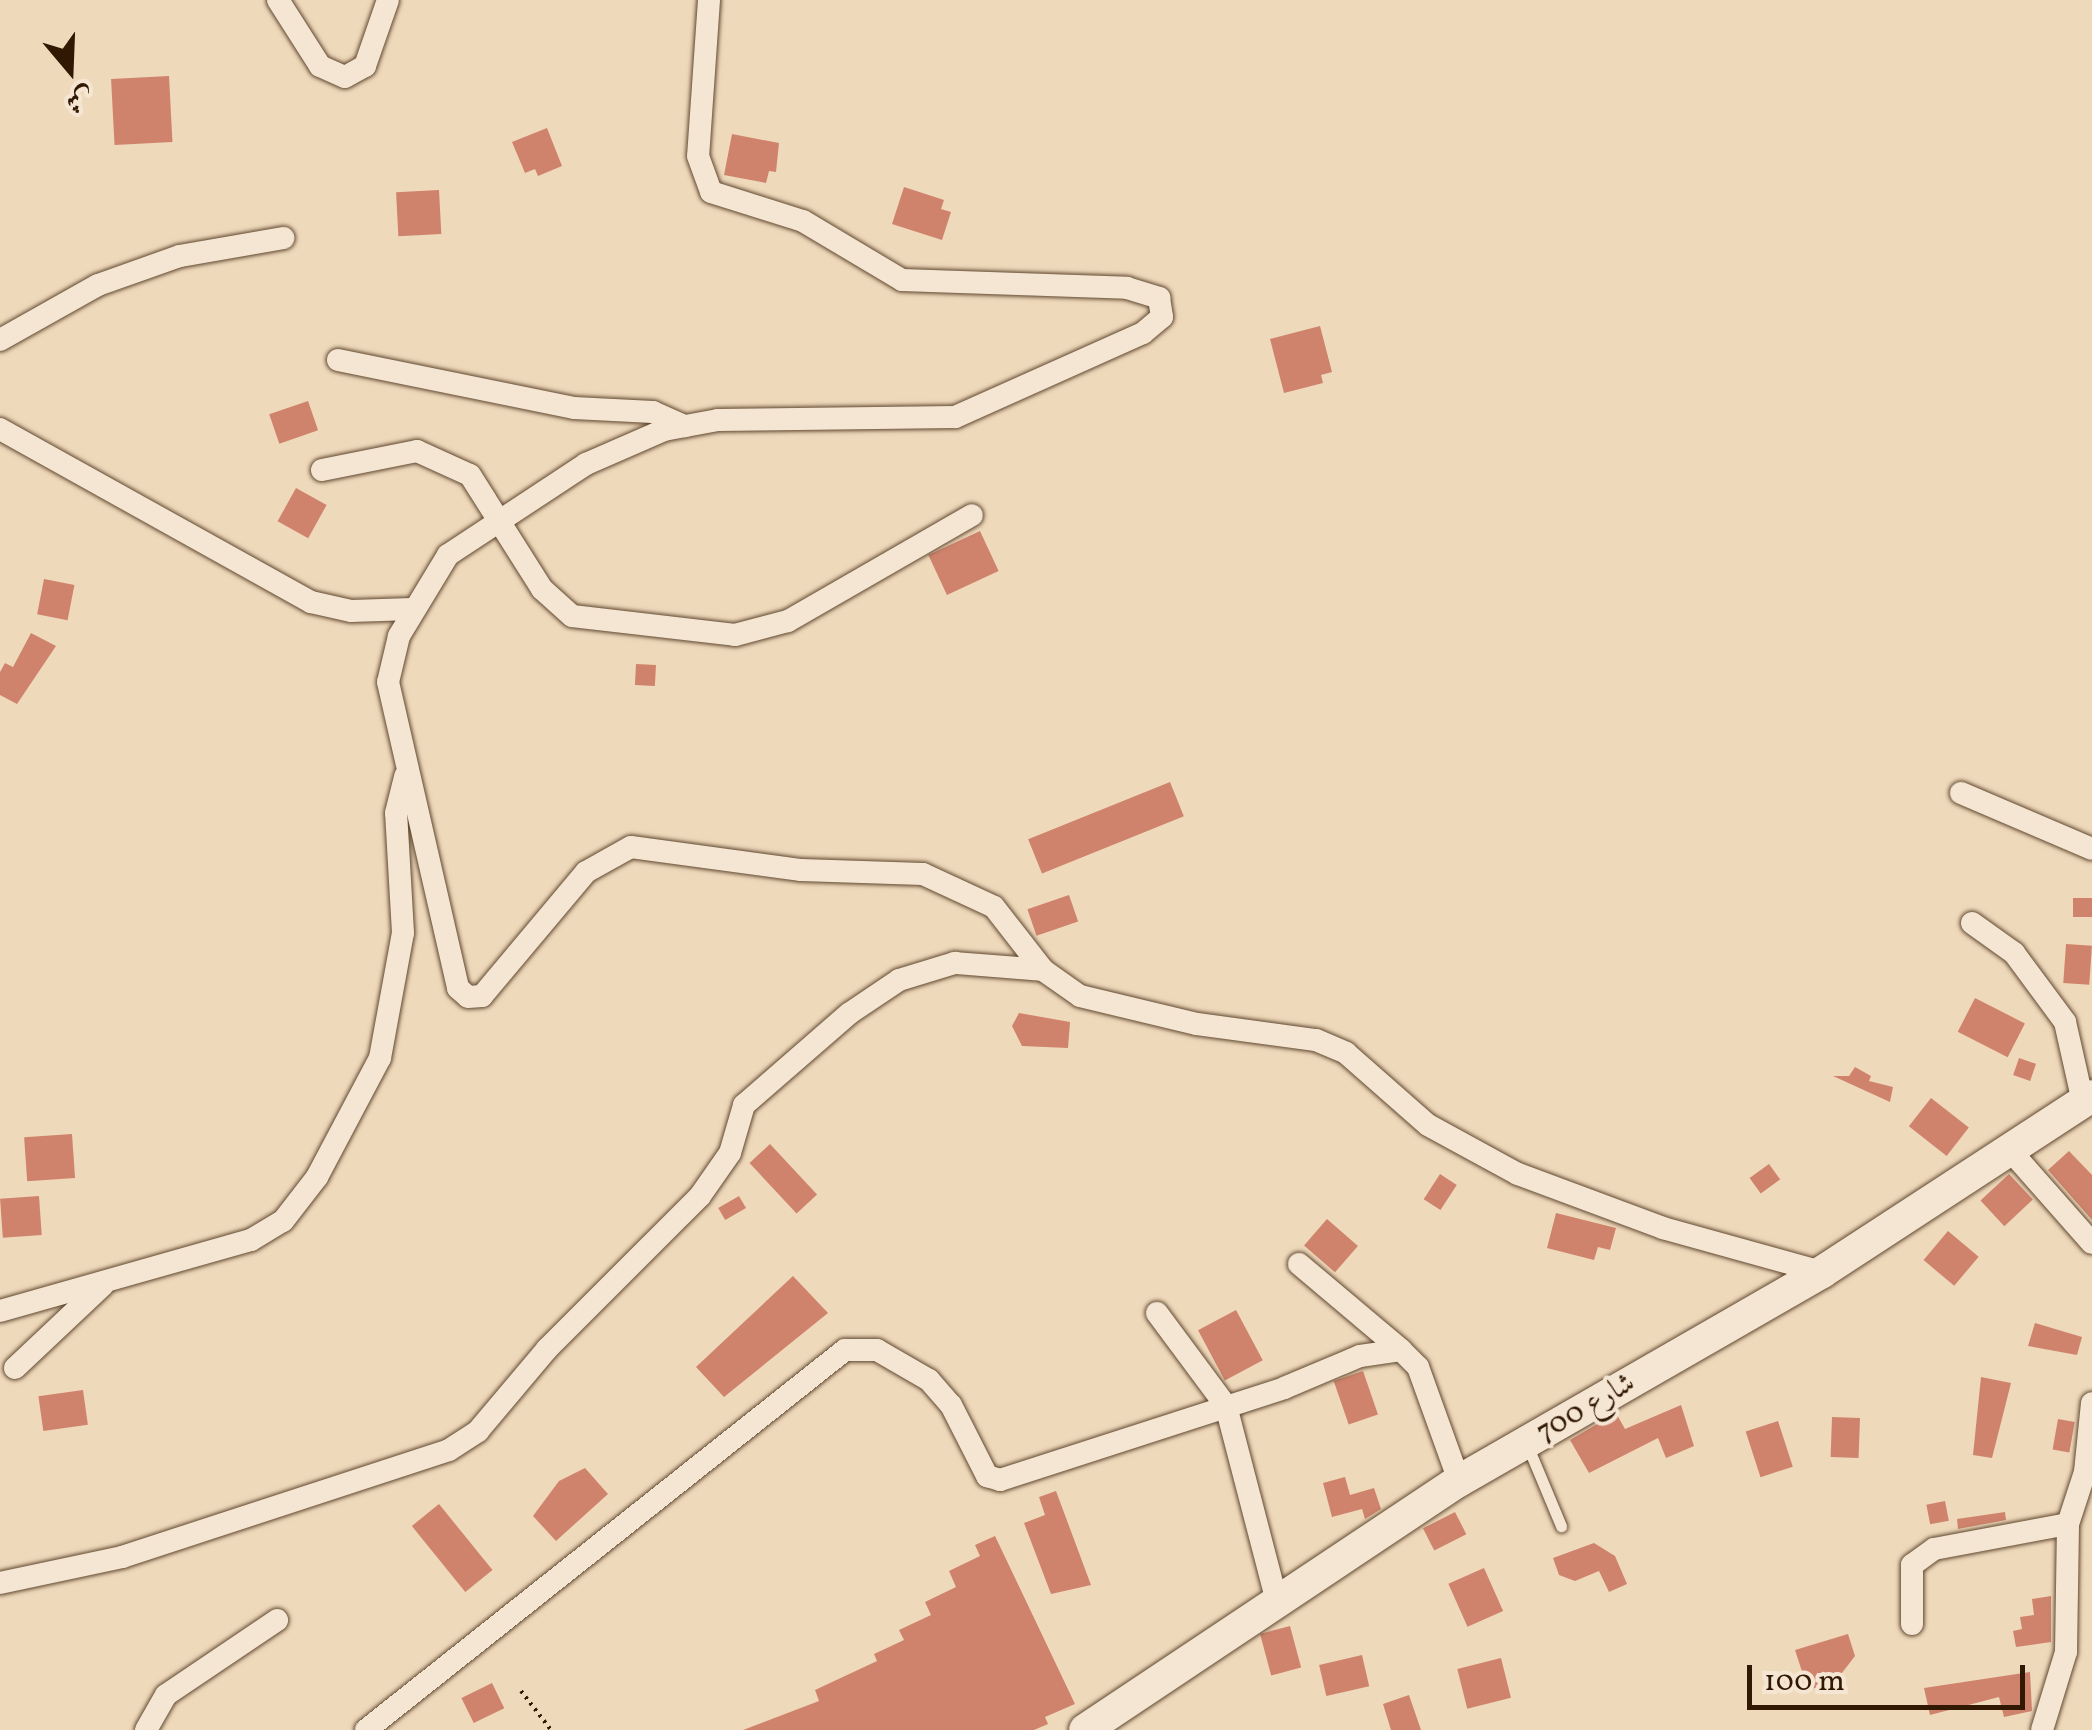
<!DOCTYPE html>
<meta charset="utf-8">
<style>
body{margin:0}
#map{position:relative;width:2092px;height:1730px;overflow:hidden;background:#efd9bb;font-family:Vollkorn,Amiri,serif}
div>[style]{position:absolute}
.building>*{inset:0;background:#cf836c;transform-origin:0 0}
.path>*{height:4px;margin-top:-2px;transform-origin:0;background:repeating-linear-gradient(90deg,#311802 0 2.5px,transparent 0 7.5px)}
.roads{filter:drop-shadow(0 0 2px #604830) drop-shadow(0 0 2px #604830)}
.service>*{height:11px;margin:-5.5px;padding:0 5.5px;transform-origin:5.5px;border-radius:5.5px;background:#f5e6d3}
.minor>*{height:22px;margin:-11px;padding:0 11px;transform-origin:11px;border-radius:11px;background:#f5e6d3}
.secondary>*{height:32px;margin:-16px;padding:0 16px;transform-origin:16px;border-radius:16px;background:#f5e6d3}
span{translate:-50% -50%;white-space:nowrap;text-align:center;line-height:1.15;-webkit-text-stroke:8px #f5e6d3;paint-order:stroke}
.street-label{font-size:30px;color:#311802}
.north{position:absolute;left:20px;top:20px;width:100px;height:100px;-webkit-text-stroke:8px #f5e6d3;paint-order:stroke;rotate:161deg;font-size:28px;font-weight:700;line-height:40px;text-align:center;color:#311802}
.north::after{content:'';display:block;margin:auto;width:35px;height:45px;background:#311802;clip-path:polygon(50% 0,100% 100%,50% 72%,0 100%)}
.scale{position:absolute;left:1747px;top:1665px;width:278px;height:45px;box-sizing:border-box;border:5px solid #311802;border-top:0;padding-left:12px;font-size:30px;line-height:35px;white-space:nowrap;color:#311802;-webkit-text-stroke:8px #f5e6d3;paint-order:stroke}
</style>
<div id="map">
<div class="building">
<div style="left:169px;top:76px;width:66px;height:58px;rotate:87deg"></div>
<div style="clip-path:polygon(547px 128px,562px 166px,538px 176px,535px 169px,525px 173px,512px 142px)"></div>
<div style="clip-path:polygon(732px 134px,779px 143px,776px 172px,769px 171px,766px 183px,724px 175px)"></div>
<div style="clip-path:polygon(904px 187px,944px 200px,941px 209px,951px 212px,942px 240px,892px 224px)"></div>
<div style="left:439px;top:190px;width:44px;height:43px;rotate:87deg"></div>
<div style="clip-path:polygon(1320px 326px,1332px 372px,1321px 375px,1323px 383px,1284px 393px,1270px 339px)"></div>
<div style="left:308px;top:401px;width:31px;height:41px;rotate:71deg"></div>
<div style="left:296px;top:488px;width:35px;height:38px;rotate:29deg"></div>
<div style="left:980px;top:531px;width:44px;height:57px;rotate:65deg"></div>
<div style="left:44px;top:579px;width:31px;height:36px;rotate:11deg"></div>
<div style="clip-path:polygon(31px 633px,56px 646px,17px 704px,0 695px,0 672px,5px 663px,13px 667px)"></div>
<div style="left:636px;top:664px;width:20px;height:21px;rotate:3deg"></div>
<div style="left:1170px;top:782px;width:37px;height:153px;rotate:68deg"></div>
<div style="left:1069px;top:895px;width:28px;height:44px;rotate:71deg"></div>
<div style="left:2073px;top:898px;width:19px;height:19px"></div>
<div style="left:2066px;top:944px;width:26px;height:39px;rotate:4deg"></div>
<div style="left:1975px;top:998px;width:56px;height:38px;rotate:27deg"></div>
<div style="clip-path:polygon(1019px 1013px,1070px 1022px,1068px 1048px,1022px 1046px,1012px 1026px)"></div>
<div style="left:2019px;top:1058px;width:18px;height:18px;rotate:19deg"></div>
<div style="clip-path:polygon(1855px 1067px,1871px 1076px,1869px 1081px,1893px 1087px,1890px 1102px,1833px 1076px,1849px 1076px)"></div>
<div style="left:1931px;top:1098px;width:48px;height:36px;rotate:38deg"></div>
<div style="left:72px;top:1134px;width:44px;height:48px;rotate:86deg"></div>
<div style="left:770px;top:1144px;width:69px;height:28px;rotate:47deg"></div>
<div style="clip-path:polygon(2069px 1151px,2092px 1175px,2092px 1220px,2048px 1170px)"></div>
<div style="left:1769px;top:1164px;width:19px;height:24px;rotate:54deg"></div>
<div style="left:1440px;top:1174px;width:20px;height:30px;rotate:33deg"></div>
<div style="left:2009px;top:1174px;width:35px;height:39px;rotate:47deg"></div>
<div style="left:39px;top:1196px;width:39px;height:39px;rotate:86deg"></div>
<div style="left:739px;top:1196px;width:14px;height:24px;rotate:60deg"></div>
<div style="clip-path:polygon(1556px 1213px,1616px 1228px,1610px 1250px,1598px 1247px,1594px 1260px,1547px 1248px)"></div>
<div style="left:1327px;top:1219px;width:41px;height:35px;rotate:41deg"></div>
<div style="left:1948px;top:1231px;width:40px;height:38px;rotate:40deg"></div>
<div style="clip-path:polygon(793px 1276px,828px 1313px,724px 1397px,696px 1367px)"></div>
<div style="left:1236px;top:1310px;width:57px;height:43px;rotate:62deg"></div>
<div style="clip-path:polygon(2035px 1323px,2082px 1337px,2077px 1355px,2028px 1346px)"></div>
<div style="left:1363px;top:1371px;width:46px;height:31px;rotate:71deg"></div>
<div style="clip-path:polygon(1981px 1377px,2011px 1383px,1992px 1458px,1973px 1455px)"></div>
<div style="left:83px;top:1390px;width:35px;height:45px;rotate:82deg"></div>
<div style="clip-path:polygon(1681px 1405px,1694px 1446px,1666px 1458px,1658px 1438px,1589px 1473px,1570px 1440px,1616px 1413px,1625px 1429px)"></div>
<div style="left:1832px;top:1417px;width:28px;height:40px;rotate:2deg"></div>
<div style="left:2058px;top:1419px;width:17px;height:31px;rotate:10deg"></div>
<div style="left:1778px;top:1421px;width:48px;height:34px;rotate:72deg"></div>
<div style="clip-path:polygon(585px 1468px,608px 1494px,556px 1541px,533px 1516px,559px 1481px)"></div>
<div style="clip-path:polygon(1345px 1477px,1350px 1495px,1374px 1488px,1381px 1509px,1365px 1519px,1362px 1509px,1332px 1517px,1323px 1483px)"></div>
<div style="clip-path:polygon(1056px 1491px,1091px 1585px,1051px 1594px,1024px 1523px,1045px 1515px,1039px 1497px)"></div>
<div style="left:1945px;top:1501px;width:20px;height:19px;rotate:79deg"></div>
<div style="left:439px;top:1504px;width:85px;height:35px;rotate:51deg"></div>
<div style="left:1455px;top:1512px;width:25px;height:36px;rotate:63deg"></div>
<div style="clip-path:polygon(2005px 1512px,2006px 1520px,1958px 1529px,1957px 1519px)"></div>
<div style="clip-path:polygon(995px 1536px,1075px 1704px,1045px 1717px,1048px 1724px,1034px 1730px,743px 1730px,819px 1701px,815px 1690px,877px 1661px,874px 1654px,904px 1640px,899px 1630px,931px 1615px,925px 1602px,956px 1587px,949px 1571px,980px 1556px,975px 1545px)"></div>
<div style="clip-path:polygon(1594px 1543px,1615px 1556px,1627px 1584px,1609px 1592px,1599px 1571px,1575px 1581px,1559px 1575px,1553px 1558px)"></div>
<div style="left:1484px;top:1568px;width:47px;height:39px;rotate:66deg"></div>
<div style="clip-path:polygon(2051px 1596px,2051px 1642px,2016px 1647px,2013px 1631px,2022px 1629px,2020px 1617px,2034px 1615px,2032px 1599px)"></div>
<div style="left:1290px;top:1626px;width:43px;height:31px;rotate:75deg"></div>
<div style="clip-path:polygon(1848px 1634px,1855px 1656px,1835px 1682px,1808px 1690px,1795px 1650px)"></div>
<div style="left:1362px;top:1655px;width:32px;height:44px;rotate:77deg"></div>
<div style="left:1501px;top:1658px;width:41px;height:45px;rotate:76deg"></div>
<div style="clip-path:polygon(2030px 1672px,2032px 1711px,2004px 1717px,1999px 1697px,1930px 1715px,1924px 1688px)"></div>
<div style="left:492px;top:1683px;width:28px;height:34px;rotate:64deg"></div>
<div style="clip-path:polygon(1409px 1695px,1421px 1730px,1391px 1730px,1383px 1704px)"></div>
</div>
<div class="path">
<div style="left:521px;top:1691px;width:49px;rotate:52.4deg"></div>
</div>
<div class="roads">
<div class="service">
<div style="left:1528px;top:1447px;width:86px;rotate:67.3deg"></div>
</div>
<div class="minor">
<div style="left:278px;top:0;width:78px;rotate:57.5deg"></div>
<div style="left:320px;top:66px;width:27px;rotate:24deg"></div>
<div style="left:345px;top:77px;width:23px;rotate:-29deg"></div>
<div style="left:365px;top:66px;width:70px;rotate:-70.8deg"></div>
<div style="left:709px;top:0;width:156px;rotate:94deg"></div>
<div style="left:698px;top:156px;width:38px;rotate:70deg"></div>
<div style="left:711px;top:192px;width:96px;rotate:17.5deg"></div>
<div style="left:803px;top:221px;width:115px;rotate:30.8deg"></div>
<div style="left:902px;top:280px;width:225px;rotate:2deg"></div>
<div style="left:1127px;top:288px;width:34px;rotate:17deg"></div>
<div style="left:1159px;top:298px;width:19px;rotate:81deg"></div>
<div style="left:1162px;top:317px;width:25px;rotate:140deg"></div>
<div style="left:1143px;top:333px;width:206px;rotate:155.9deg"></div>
<div style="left:955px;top:417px;width:237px;rotate:179.3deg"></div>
<div style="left:718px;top:420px;width:55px;rotate:169.5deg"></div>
<div style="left:664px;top:430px;width:85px;rotate:156.4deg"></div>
<div style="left:586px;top:464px;width:165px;rotate:146.6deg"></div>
<div style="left:448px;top:555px;width:95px;rotate:121.2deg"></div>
<div style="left:399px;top:636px;width:47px;rotate:103.4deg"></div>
<div style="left:388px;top:682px;width:314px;rotate:77.1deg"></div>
<div style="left:458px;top:988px;width:13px;rotate:42deg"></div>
<div style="left:468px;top:997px;width:14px;rotate:-4deg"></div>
<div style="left:482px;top:996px;width:162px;rotate:-50deg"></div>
<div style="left:586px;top:872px;width:51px;rotate:-29.1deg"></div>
<div style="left:631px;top:847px;width:172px;rotate:7.7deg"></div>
<div style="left:801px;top:870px;width:122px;rotate:1.9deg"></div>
<div style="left:923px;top:874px;width:78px;rotate:24.9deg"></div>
<div style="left:994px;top:907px;width:80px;rotate:52.1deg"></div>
<div style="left:1043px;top:970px;width:45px;rotate:35.1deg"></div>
<div style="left:1080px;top:996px;width:120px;rotate:13.5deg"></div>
<div style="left:1197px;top:1024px;width:120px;rotate:7.7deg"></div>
<div style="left:1316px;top:1040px;width:33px;rotate:23deg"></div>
<div style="left:1346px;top:1053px;width:109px;rotate:41.3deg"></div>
<div style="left:1428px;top:1125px;width:102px;rotate:28.6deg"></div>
<div style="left:1518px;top:1174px;width:155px;rotate:20.4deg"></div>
<div style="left:1663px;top:1228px;width:165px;rotate:15.5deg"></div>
<div style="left:0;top:340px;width:112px;rotate:-29.3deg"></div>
<div style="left:98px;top:285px;width:87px;rotate:-19.5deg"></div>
<div style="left:180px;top:256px;width:105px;rotate:-9.9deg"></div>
<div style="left:338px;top:360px;width:241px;rotate:11.5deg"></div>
<div style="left:574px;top:408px;width:79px;rotate:2.9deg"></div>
<div style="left:653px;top:412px;width:35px;rotate:24deg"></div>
<div style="left:0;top:429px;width:356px;rotate:29.1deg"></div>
<div style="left:311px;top:602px;width:41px;rotate:12.7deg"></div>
<div style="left:351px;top:611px;width:61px;rotate:-1.9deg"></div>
<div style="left:322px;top:470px;width:97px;rotate:-11.3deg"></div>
<div style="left:417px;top:451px;width:58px;rotate:24.4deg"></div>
<div style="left:470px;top:475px;width:135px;rotate:57.7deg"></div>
<div style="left:542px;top:589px;width:40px;rotate:42deg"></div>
<div style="left:572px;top:616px;width:164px;rotate:6.6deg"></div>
<div style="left:735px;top:635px;width:55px;rotate:-14.8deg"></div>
<div style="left:788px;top:621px;width:212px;rotate:-29.9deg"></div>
<div style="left:1961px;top:793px;width:142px;rotate:23.1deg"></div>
<div style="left:1972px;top:923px;width:52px;rotate:35.5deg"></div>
<div style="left:2014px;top:953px;width:86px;rotate:53.5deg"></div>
<div style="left:2065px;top:1022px;width:82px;rotate:77.3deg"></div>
<div style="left:2009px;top:1149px;width:125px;rotate:48.6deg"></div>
<div style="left:1299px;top:1264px;width:133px;rotate:40.1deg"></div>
<div style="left:0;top:1311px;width:261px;rotate:-15.8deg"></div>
<div style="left:251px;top:1240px;width:37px;rotate:-31deg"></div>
<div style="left:283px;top:1221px;width:56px;rotate:-52.3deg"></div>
<div style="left:317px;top:1177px;width:135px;rotate:-62.1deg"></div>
<div style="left:380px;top:1058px;width:127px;rotate:-79.6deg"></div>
<div style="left:403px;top:933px;width:120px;rotate:-93.3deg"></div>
<div style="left:396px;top:813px;width:38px;rotate:-76deg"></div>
<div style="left:1157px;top:1313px;width:116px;rotate:53.4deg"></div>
<div style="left:1226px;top:1406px;width:198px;rotate:75.4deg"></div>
<div style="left:15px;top:1368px;width:121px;rotate:-43.3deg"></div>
<div style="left:0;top:1583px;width:125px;rotate:-12deg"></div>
<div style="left:122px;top:1557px;width:344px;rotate:-18.1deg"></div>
<div style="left:449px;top:1450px;width:35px;rotate:-33deg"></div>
<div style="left:478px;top:1431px;width:107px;rotate:-49.9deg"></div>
<div style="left:547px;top:1349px;width:216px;rotate:-45deg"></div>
<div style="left:700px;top:1196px;width:52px;rotate:-55.1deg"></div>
<div style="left:730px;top:1153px;width:50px;rotate:-73.7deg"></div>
<div style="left:744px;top:1105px;width:140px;rotate:-41deg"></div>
<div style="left:850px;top:1013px;width:59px;rotate:-34deg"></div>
<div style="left:899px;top:980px;width:59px;rotate:-16.9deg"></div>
<div style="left:955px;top:963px;width:88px;rotate:4.5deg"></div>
<div style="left:1912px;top:1624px;width:59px;rotate:-90deg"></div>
<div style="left:1912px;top:1565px;width:27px;rotate:-36deg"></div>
<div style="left:1934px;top:1549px;width:136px;rotate:-10.6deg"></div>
<div style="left:146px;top:1730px;width:40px;rotate:-60.3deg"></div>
<div style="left:166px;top:1695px;width:134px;rotate:-34deg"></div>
<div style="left:366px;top:1730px;width:611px;rotate:-38.43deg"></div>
<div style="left:845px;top:1350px;width:32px"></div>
<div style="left:877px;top:1350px;width:60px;rotate:30deg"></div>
<div style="left:929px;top:1380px;width:33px;rotate:49deg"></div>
<div style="left:951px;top:1405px;width:80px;rotate:63.1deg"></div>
<div style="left:987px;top:1476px;width:14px;rotate:17deg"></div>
<div style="left:1000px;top:1480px;width:299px;rotate:-17.9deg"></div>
<div style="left:1284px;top:1388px;width:82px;rotate:-22.8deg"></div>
<div style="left:1360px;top:1356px;width:41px;rotate:-8.3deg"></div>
<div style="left:1401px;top:1350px;width:24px;rotate:45deg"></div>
<div style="left:1418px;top:1367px;width:121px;rotate:70.2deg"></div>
<div style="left:2042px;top:1730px;width:82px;rotate:-72.9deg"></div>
<div style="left:2066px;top:1652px;width:128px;rotate:-89.1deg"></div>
<div style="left:2068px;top:1524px;width:55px;rotate:-71.9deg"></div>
<div style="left:2085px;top:1472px;width:69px;rotate:-84.2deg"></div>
</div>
<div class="secondary">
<div style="left:1085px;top:1730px;width:449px;rotate:-33.7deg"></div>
<div style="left:1459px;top:1481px;width:419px;rotate:-29.9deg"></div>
<div style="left:1822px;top:1272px;width:322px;rotate:-33.1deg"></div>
</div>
</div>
<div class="street-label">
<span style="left:1586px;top:1408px;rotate:-30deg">شارع 700</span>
</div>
<div class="north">ش</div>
<div class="scale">100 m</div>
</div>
